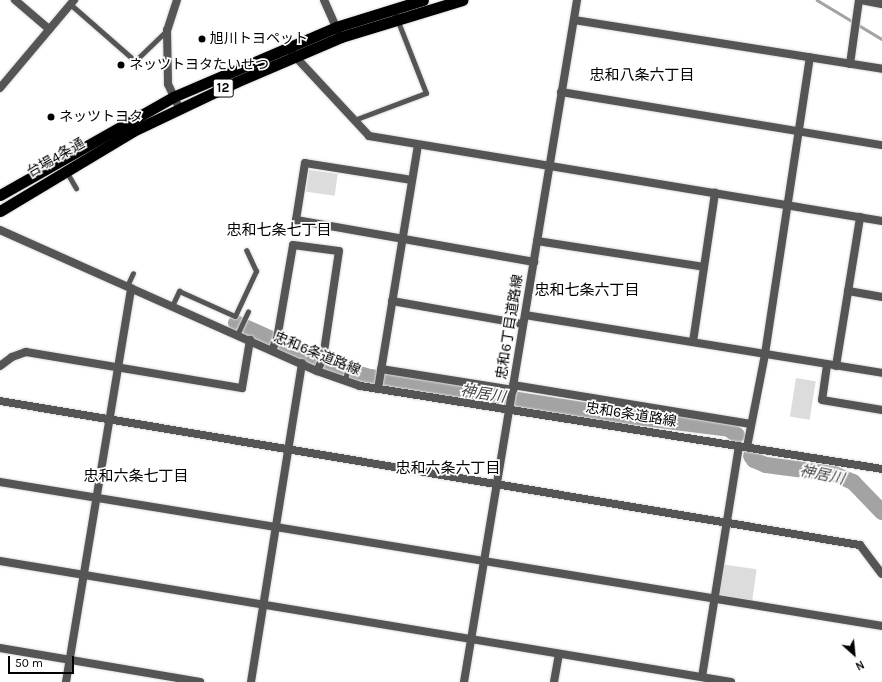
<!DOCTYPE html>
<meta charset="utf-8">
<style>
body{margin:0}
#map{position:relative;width:882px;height:682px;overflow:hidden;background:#fff;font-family:Karla,"Noto Sans JP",sans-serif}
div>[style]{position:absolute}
.green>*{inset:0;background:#dcdcdc;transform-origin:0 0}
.stream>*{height:2.5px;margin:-1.25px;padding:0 1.25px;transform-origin:1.25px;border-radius:1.25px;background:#a3a3a3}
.river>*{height:16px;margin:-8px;padding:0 8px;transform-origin:8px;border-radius:8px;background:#a3a3a3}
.roads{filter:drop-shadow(0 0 1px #dbdbdb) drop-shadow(0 0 1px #dbdbdb)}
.service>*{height:5px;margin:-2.5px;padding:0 2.5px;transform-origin:2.5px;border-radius:2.5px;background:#555}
.minor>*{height:8px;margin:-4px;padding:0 4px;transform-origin:4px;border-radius:4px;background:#555}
.trunk>*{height:11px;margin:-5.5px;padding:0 5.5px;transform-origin:5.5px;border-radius:5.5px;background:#000}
.dots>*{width:11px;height:11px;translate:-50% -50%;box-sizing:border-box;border:2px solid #fff;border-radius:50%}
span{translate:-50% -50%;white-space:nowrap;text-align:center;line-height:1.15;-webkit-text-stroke:3.5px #fff;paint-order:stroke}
.shield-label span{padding:1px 3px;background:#fff;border:1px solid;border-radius:3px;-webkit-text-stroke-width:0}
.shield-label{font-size:13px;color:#000;font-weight:700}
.poi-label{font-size:14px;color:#000}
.left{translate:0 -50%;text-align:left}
.street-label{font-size:14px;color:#000}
.neighbourhood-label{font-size:15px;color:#000}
.water-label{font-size:15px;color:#444;font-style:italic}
.north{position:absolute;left:834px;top:634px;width:40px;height:40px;-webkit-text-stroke:3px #fff;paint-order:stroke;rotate:153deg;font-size:11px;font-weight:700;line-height:16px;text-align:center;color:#000}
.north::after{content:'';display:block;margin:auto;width:14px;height:18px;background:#000;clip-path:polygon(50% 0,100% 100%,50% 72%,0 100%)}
.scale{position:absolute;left:8px;top:656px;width:66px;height:18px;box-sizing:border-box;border:2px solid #000;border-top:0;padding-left:5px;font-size:12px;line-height:14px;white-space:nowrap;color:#000;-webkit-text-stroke:3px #fff;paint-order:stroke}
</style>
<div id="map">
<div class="green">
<div style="left:309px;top:170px;width:29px;height:22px;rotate:8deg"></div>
<div style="left:796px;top:378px;width:20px;height:39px;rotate:9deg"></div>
<div style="left:720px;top:564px;width:37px;height:36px;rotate:8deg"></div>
</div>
<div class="stream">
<div style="left:817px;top:0;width:76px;rotate:31deg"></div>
</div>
<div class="river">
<div style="left:236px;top:323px;width:102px;rotate:24.3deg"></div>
<div style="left:329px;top:365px;width:43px;rotate:16.3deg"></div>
<div style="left:370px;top:377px;width:228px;rotate:8.8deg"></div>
<div style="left:595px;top:412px;width:135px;rotate:7.2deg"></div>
<div style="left:729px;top:429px;width:10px;rotate:37deg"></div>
<div style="left:751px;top:456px;width:5px;rotate:53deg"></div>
<div style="left:754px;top:460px;width:13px;rotate:23deg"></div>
<div style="left:766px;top:465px;width:69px;rotate:7.5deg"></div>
<div style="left:834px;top:474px;width:21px;rotate:23deg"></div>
<div style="left:853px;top:482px;width:42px;rotate:46deg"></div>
</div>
<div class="roads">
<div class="service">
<div style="left:70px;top:4px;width:86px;rotate:41.2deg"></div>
<div style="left:135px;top:61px;width:45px;rotate:-44.1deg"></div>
<div style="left:354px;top:120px;width:77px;rotate:-20.6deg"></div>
<div style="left:426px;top:93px;width:90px;rotate:-111.4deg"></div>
<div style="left:66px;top:171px;width:20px;rotate:60deg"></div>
<div style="left:127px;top:286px;width:14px;rotate:-65deg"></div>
<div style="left:172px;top:306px;width:17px;rotate:-65deg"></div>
<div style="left:179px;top:291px;width:61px;rotate:24.1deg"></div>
<div style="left:235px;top:316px;width:50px;rotate:-65deg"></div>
<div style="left:256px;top:271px;width:23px;rotate:-115deg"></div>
<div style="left:237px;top:335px;width:26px;rotate:-65deg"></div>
<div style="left:345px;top:380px;width:18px;rotate:-77deg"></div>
</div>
<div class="minor">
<div style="left:15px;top:0;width:45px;rotate:40.5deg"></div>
<div style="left:177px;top:0;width:32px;rotate:108deg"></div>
<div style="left:167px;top:30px;width:54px;rotate:88.9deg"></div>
<div style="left:168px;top:84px;width:26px;rotate:65deg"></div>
<div style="left:324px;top:0;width:34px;rotate:66deg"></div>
<div style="left:861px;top:0;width:21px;rotate:11deg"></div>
<div style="left:574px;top:20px;width:312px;rotate:9deg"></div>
<div style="left:292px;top:53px;width:113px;rotate:47.1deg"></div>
<div style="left:369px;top:136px;width:520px;rotate:9.41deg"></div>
<div style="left:850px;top:64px;width:65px;rotate:-82deg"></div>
<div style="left:0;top:88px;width:115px;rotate:-49.9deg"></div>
<div style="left:561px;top:92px;width:325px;rotate:9.4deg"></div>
<div style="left:412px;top:180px;width:108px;rotate:-171deg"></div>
<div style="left:305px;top:163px;width:58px;rotate:99deg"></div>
<div style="left:296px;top:220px;width:242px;rotate:10deg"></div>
<div style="left:0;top:230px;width:347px;rotate:24deg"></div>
<div style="left:317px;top:371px;width:46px;rotate:19.2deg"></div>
<div style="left:360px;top:386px;width:529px;rotate:9.03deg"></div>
<div style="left:537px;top:241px;width:169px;rotate:8.8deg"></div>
<div style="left:848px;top:291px;width:35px;rotate:10deg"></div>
<div style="left:392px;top:301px;width:133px;rotate:10deg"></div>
<div style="left:525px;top:315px;width:362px;rotate:9.2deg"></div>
<div style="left:693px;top:342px;width:151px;rotate:-81.6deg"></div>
<div style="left:272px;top:350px;width:12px;rotate:-66deg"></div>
<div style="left:277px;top:339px;width:95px;rotate:-80.3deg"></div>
<div style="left:293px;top:245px;width:46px;rotate:7.4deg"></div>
<div style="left:339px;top:251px;width:108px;rotate:98.5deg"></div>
<div style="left:323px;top:358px;width:14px;rotate:115deg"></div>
<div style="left:827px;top:365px;width:35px;rotate:98deg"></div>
<div style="left:822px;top:400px;width:61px;rotate:9.5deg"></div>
<div style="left:0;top:366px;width:15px;rotate:-37deg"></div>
<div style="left:12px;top:357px;width:15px;rotate:-20deg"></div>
<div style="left:26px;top:352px;width:219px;rotate:9.5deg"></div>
<div style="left:242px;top:388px;width:49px;rotate:-80.5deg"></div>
<div style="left:836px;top:366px;width:151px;rotate:-80.8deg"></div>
<div style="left:381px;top:369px;width:134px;rotate:9deg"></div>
<div style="left:513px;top:385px;width:241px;rotate:9.3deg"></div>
<div style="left:378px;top:389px;width:247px;rotate:-80.7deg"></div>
<div style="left:0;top:401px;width:872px;rotate:9.51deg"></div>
<div style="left:860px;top:545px;width:36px;rotate:53deg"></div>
<div style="left:747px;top:447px;width:95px;rotate:-79deg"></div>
<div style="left:765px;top:354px;width:300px;rotate:-81.4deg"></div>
<div style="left:0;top:482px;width:894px;rotate:9.27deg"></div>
<div style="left:0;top:561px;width:741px;rotate:9.4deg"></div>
<div style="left:0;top:648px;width:203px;rotate:9.6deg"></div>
<div style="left:702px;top:677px;width:234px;rotate:-80.9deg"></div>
<div style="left:66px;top:682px;width:399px;rotate:-80.6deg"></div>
<div style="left:251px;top:682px;width:323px;rotate:-80.9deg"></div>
<div style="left:464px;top:682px;width:691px;rotate:-80.59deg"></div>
<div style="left:554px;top:682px;width:28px;rotate:-80deg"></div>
</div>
<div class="trunk">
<div style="left:0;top:195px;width:199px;rotate:-29.5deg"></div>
<div style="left:173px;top:97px;width:177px;rotate:-23.2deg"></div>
<div style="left:336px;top:27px;width:91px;rotate:-17.2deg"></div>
<div style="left:0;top:211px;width:155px;rotate:-31deg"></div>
<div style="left:133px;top:131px;width:114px;rotate:-25.4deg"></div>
<div style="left:236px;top:82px;width:114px;rotate:-23.2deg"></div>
<div style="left:341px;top:37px;width:127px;rotate:-17deg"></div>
</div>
</div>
<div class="dots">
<div style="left:202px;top:39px;background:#000"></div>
<div style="left:121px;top:65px;background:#000"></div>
<div style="left:51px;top:117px;background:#000"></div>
</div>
<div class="shield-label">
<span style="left:223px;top:88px">12</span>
</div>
<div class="poi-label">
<span class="left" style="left:210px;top:39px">旭川トヨペット</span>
<span class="left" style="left:129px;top:65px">ネッツトヨタたいせつ</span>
<span class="left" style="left:59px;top:117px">ネッツトヨタ</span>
</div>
<div class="street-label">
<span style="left:56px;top:158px;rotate:-30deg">台場4条通</span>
<span style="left:510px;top:327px;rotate:-81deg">忠和6丁目道路線</span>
<span style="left:317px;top:354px;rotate:22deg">忠和6条道路線</span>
<span style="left:631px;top:415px;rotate:9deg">忠和6条道路線</span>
</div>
<div class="neighbourhood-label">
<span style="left:642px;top:76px">忠和八条六丁目</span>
<span style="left:279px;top:231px">忠和七条七丁目</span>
<span style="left:587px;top:291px">忠和七条六丁目</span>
<span style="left:448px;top:469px">忠和六条六丁目</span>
<span style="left:136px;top:477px">忠和六条七丁目</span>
</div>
<div class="water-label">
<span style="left:483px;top:394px;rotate:9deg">神居川</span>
<span style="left:822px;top:475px;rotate:12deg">神居川</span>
</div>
<div class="north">N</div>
<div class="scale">50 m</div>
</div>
